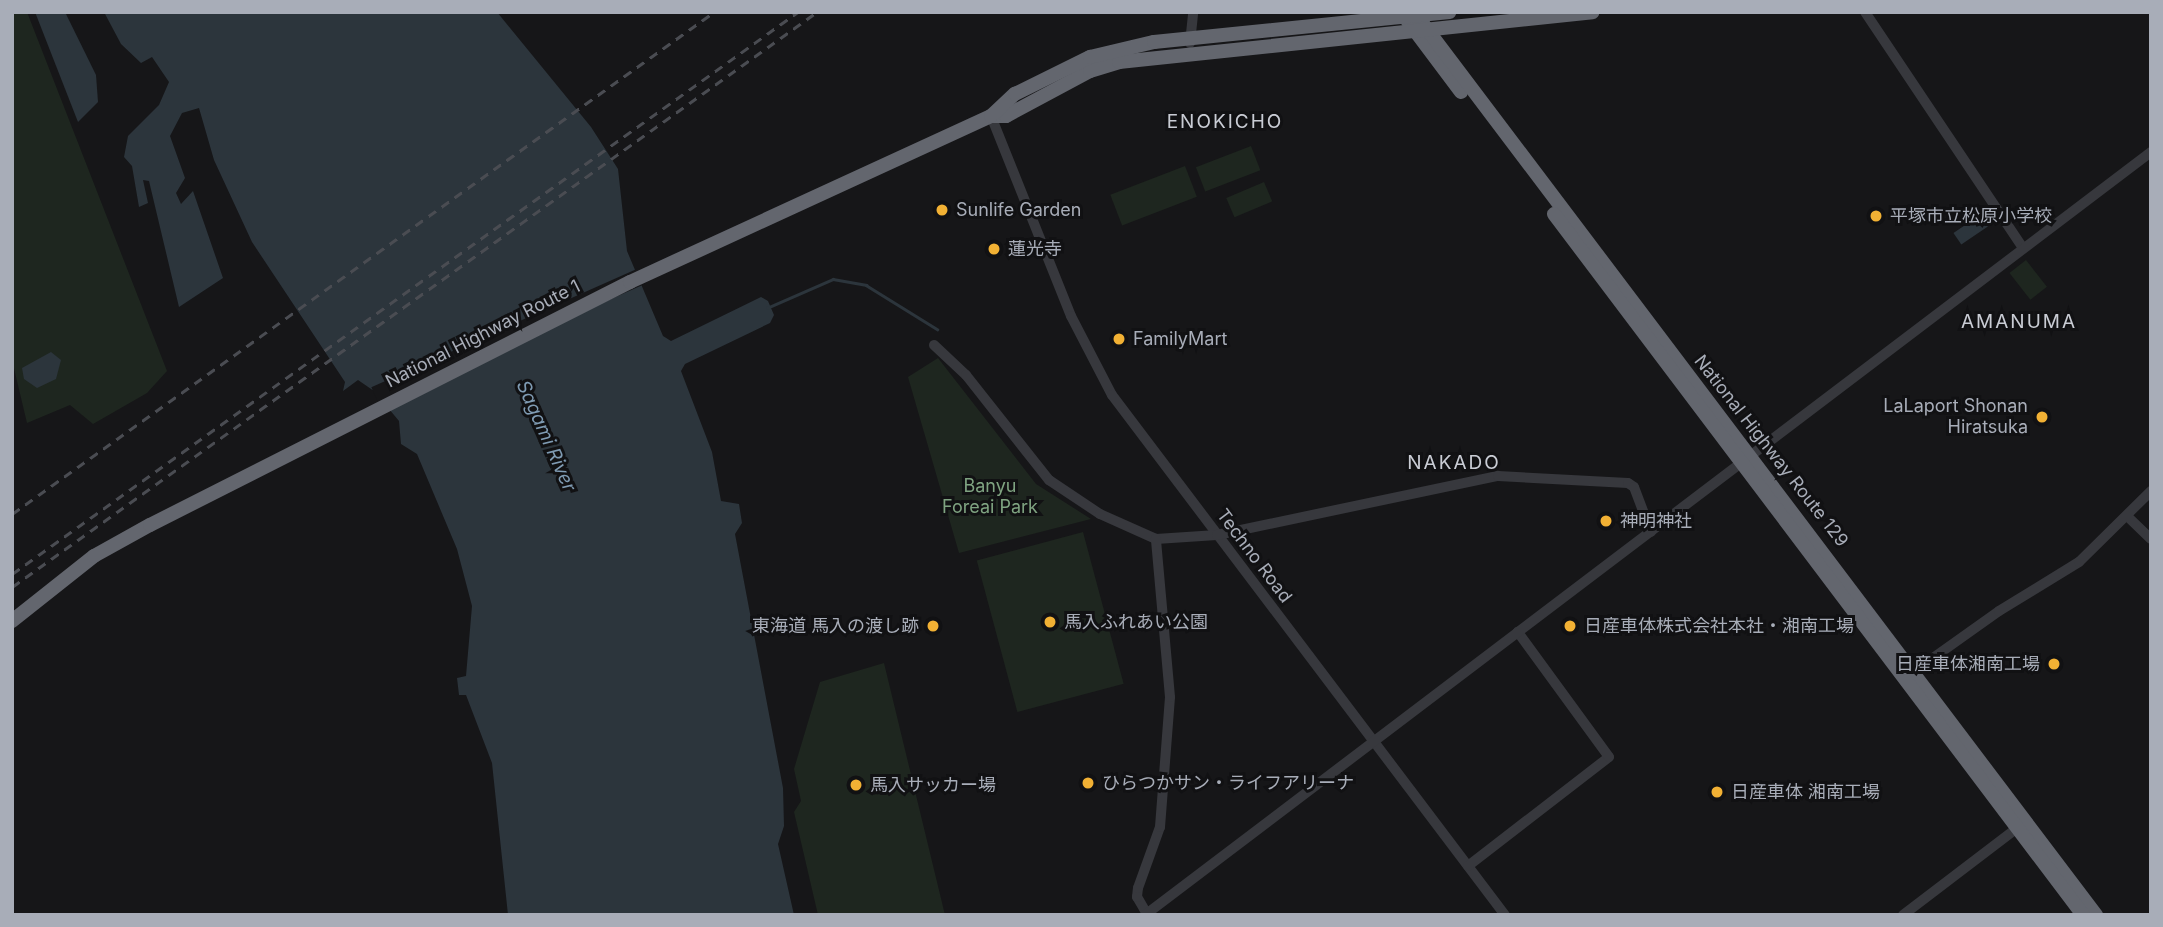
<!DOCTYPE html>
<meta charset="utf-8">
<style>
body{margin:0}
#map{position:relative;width:2163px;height:927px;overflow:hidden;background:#161618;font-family:Inter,"Noto Sans JP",sans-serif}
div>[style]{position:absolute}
.green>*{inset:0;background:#1e261f;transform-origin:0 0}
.water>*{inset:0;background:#2c353c;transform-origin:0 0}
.pier>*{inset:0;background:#161618;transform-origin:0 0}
.stream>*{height:2.5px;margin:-1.25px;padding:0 1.25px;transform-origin:1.25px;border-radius:1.25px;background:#2c353c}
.minor>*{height:10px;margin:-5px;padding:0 5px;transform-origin:5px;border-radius:5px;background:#37383d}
.highway>*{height:14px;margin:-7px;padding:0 7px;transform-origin:7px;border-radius:7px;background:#63666e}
.rail>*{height:2.5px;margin-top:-1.25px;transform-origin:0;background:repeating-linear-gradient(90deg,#4a4c52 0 9px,transparent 0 16px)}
.dots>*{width:19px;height:19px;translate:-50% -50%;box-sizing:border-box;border:4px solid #111113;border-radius:50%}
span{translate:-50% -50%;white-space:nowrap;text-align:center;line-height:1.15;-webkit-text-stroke:6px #111113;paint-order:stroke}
.poi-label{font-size:18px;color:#a8adb8}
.left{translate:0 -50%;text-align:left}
.right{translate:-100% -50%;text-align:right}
.street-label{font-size:18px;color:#a8adb8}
.park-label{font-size:18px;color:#7fa381}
.neighbourhood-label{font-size:19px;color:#c9ccd4;letter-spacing:2px}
.water-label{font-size:19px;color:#7f9bb3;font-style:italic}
.frame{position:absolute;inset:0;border:14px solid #a8adb8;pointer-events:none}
</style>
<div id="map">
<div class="green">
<div style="clip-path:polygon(12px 12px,27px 12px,167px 371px,147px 393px,93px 424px,70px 405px,27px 423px,12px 360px)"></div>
<div style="left:1251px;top:146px;width:26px;height:59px;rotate:69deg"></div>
<div style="left:1185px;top:166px;width:33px;height:80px;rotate:69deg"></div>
<div style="left:1264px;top:182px;width:21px;height:41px;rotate:67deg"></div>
<div style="left:2026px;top:260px;width:34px;height:21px;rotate:52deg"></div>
<div style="clip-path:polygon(938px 358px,1036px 484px,1091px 519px,959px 553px,908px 377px)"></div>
<div style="left:1083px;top:532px;width:157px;height:110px;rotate:75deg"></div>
<div style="clip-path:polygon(884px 663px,945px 915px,818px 915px,794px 812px,801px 801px,794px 769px,820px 682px)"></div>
</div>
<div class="water">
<div style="clip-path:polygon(35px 12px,65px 12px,96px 75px,98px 102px,78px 122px)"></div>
<div style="clip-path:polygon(104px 12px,497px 12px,591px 127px,618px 169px,627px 251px,663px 336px,671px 341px,761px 297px,768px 301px,774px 315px,770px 323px,685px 364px,681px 371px,712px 452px,721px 501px,739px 504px,742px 523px,735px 534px,783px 788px,784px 826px,778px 844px,794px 915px,508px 915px,492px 763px,466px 695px,459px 695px,457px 678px,466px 676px,472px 606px,457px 549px,417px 454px,401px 444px,399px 421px,374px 391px,358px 380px,343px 391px,345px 382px,252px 242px,214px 160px,199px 108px,182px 113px,170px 136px,185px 178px,176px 193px,181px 204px,193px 191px,223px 278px,179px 307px,149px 181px,143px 180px,148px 203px,139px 207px,132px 166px,124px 157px,128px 136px,159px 105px,169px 82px,152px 57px,141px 63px,121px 44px)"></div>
<div style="left:1980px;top:215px;width:14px;height:32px;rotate:56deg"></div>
<div style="clip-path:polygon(51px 352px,61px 360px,56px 379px,37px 388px,24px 379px,22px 368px)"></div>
</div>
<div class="pier">
<div style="left:639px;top:268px;width:17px;height:293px;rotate:66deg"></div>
</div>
<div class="stream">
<div style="left:767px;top:308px;width:72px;rotate:-23.7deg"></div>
<div style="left:833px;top:279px;width:34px;rotate:10deg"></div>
<div style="left:866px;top:285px;width:84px;rotate:31.8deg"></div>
</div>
<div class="minor">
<div style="left:1865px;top:12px;width:284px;rotate:56.2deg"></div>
<div style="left:1190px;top:43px;width:31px;rotate:-84deg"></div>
<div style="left:991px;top:116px;width:215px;rotate:68.2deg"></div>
<div style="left:1071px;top:316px;width:89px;rotate:62.6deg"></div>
<div style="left:1112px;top:395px;width:652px;rotate:52.92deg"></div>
<div style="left:934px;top:345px;width:44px;rotate:43.2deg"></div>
<div style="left:966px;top:375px;width:134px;rotate:51.7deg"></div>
<div style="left:1049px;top:480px;width:61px;rotate:33.7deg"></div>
<div style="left:1100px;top:514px;width:61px;rotate:24.1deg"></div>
<div style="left:1156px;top:539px;width:61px;rotate:-3.8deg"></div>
<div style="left:1217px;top:535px;width:287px;rotate:-11.9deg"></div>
<div style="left:1498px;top:476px;width:130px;rotate:3.1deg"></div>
<div style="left:1628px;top:483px;width:7px;rotate:34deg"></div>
<div style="left:1634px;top:487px;width:48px;rotate:69.3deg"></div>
<div style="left:2127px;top:516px;width:33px;rotate:44deg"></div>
<div style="left:1909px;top:675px;width:110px;rotate:-35.4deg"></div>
<div style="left:1999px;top:611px;width:94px;rotate:-31.5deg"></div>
<div style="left:2079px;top:562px;width:101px;rotate:-44.6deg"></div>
<div style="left:1468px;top:866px;width:178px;rotate:-37.7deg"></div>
<div style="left:1609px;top:757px;width:155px;rotate:-126.1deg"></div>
<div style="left:1147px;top:914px;width:20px;rotate:-120deg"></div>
<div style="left:1137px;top:897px;width:9px;rotate:-84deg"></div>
<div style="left:1138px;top:888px;width:65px;rotate:-70.2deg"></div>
<div style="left:1160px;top:827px;width:130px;rotate:-85.6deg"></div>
<div style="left:1170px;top:697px;width:159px;rotate:-95.1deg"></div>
<div style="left:1145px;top:915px;width:1263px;rotate:-37.18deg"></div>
<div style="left:1903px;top:915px;width:148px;rotate:-37.3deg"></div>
</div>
<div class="highway">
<div style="left:1401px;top:12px;width:100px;rotate:53.1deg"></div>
<div style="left:1414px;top:12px;width:1132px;rotate:52.94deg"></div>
<div style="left:991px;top:116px;width:15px"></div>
<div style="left:1006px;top:116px;width:95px;rotate:-28.2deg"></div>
<div style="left:1090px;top:71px;width:30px;rotate:-17deg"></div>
<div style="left:1119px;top:62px;width:476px;rotate:-6deg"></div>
<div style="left:1554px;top:214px;width:878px;rotate:52.96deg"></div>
<div style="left:12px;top:621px;width:105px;rotate:-38.4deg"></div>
<div style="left:94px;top:556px;width:64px;rotate:-29deg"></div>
<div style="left:150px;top:525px;width:538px;rotate:-26.85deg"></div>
<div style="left:630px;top:282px;width:397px;rotate:-24.7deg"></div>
<div style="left:991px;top:116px;width:33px;rotate:-43deg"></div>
<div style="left:1015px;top:94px;width:84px;rotate:-26.3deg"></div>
<div style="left:1090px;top:57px;width:66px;rotate:-13.2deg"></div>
<div style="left:1154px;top:42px;width:297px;rotate:-5.8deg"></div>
</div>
<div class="rail">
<div style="left:12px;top:514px;width:863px;rotate:-35.57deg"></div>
<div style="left:12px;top:574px;width:966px;rotate:-35.57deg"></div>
<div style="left:12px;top:587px;width:989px;rotate:-35.54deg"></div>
</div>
<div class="dots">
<div style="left:942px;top:210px;background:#f2b134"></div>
<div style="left:1876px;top:216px;background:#f2b134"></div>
<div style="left:994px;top:249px;background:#f2b134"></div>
<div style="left:1119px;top:339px;background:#f2b134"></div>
<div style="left:2042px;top:417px;background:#f2b134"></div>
<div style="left:1606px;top:521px;background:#f2b134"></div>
<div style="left:1050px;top:622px;background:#f2b134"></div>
<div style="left:933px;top:626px;background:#f2b134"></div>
<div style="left:1570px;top:626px;background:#f2b134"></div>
<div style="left:2054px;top:664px;background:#f2b134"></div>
<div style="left:1088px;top:783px;background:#f2b134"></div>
<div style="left:856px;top:785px;background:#f2b134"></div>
<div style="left:1717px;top:792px;background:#f2b134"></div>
</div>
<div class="poi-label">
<span class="left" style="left:956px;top:210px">Sunlife Garden</span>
<span class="left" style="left:1890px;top:216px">平塚市立松原小学校</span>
<span class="left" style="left:1008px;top:249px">蓮光寺</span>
<span class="left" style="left:1133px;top:339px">FamilyMart</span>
<span class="right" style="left:2028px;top:417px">LaLaport Shonan<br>Hiratsuka</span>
<span class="left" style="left:1620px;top:521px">神明神社</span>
<span class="left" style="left:1064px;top:622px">馬入ふれあい公園</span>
<span class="right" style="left:919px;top:626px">東海道 馬入の渡し跡</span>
<span class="left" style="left:1584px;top:626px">日産車体株式会社本社・湘南工場</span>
<span class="right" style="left:2040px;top:664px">日産車体湘南工場</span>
<span class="left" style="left:1102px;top:783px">ひらつかサン・ライフアリーナ</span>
<span class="left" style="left:870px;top:785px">馬入サッカー場</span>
<span class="left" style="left:1731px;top:792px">日産車体 湘南工場</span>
</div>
<div class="street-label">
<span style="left:483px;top:334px;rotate:-27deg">National Highway Route 1</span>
<span style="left:1771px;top:451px;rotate:52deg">National Highway Route 129</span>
<span style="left:1254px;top:556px;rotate:53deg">Techno Road</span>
</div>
<div class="park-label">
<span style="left:990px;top:497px">Banyu<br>Foreai Park</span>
</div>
<div class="neighbourhood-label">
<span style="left:1225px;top:122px">ENOKICHO</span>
<span style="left:2019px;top:322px">AMANUMA</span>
<span style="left:1454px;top:463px">NAKADO</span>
</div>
<div class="water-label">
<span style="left:546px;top:436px;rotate:66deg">Sagami River</span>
</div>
<div class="frame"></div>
</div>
